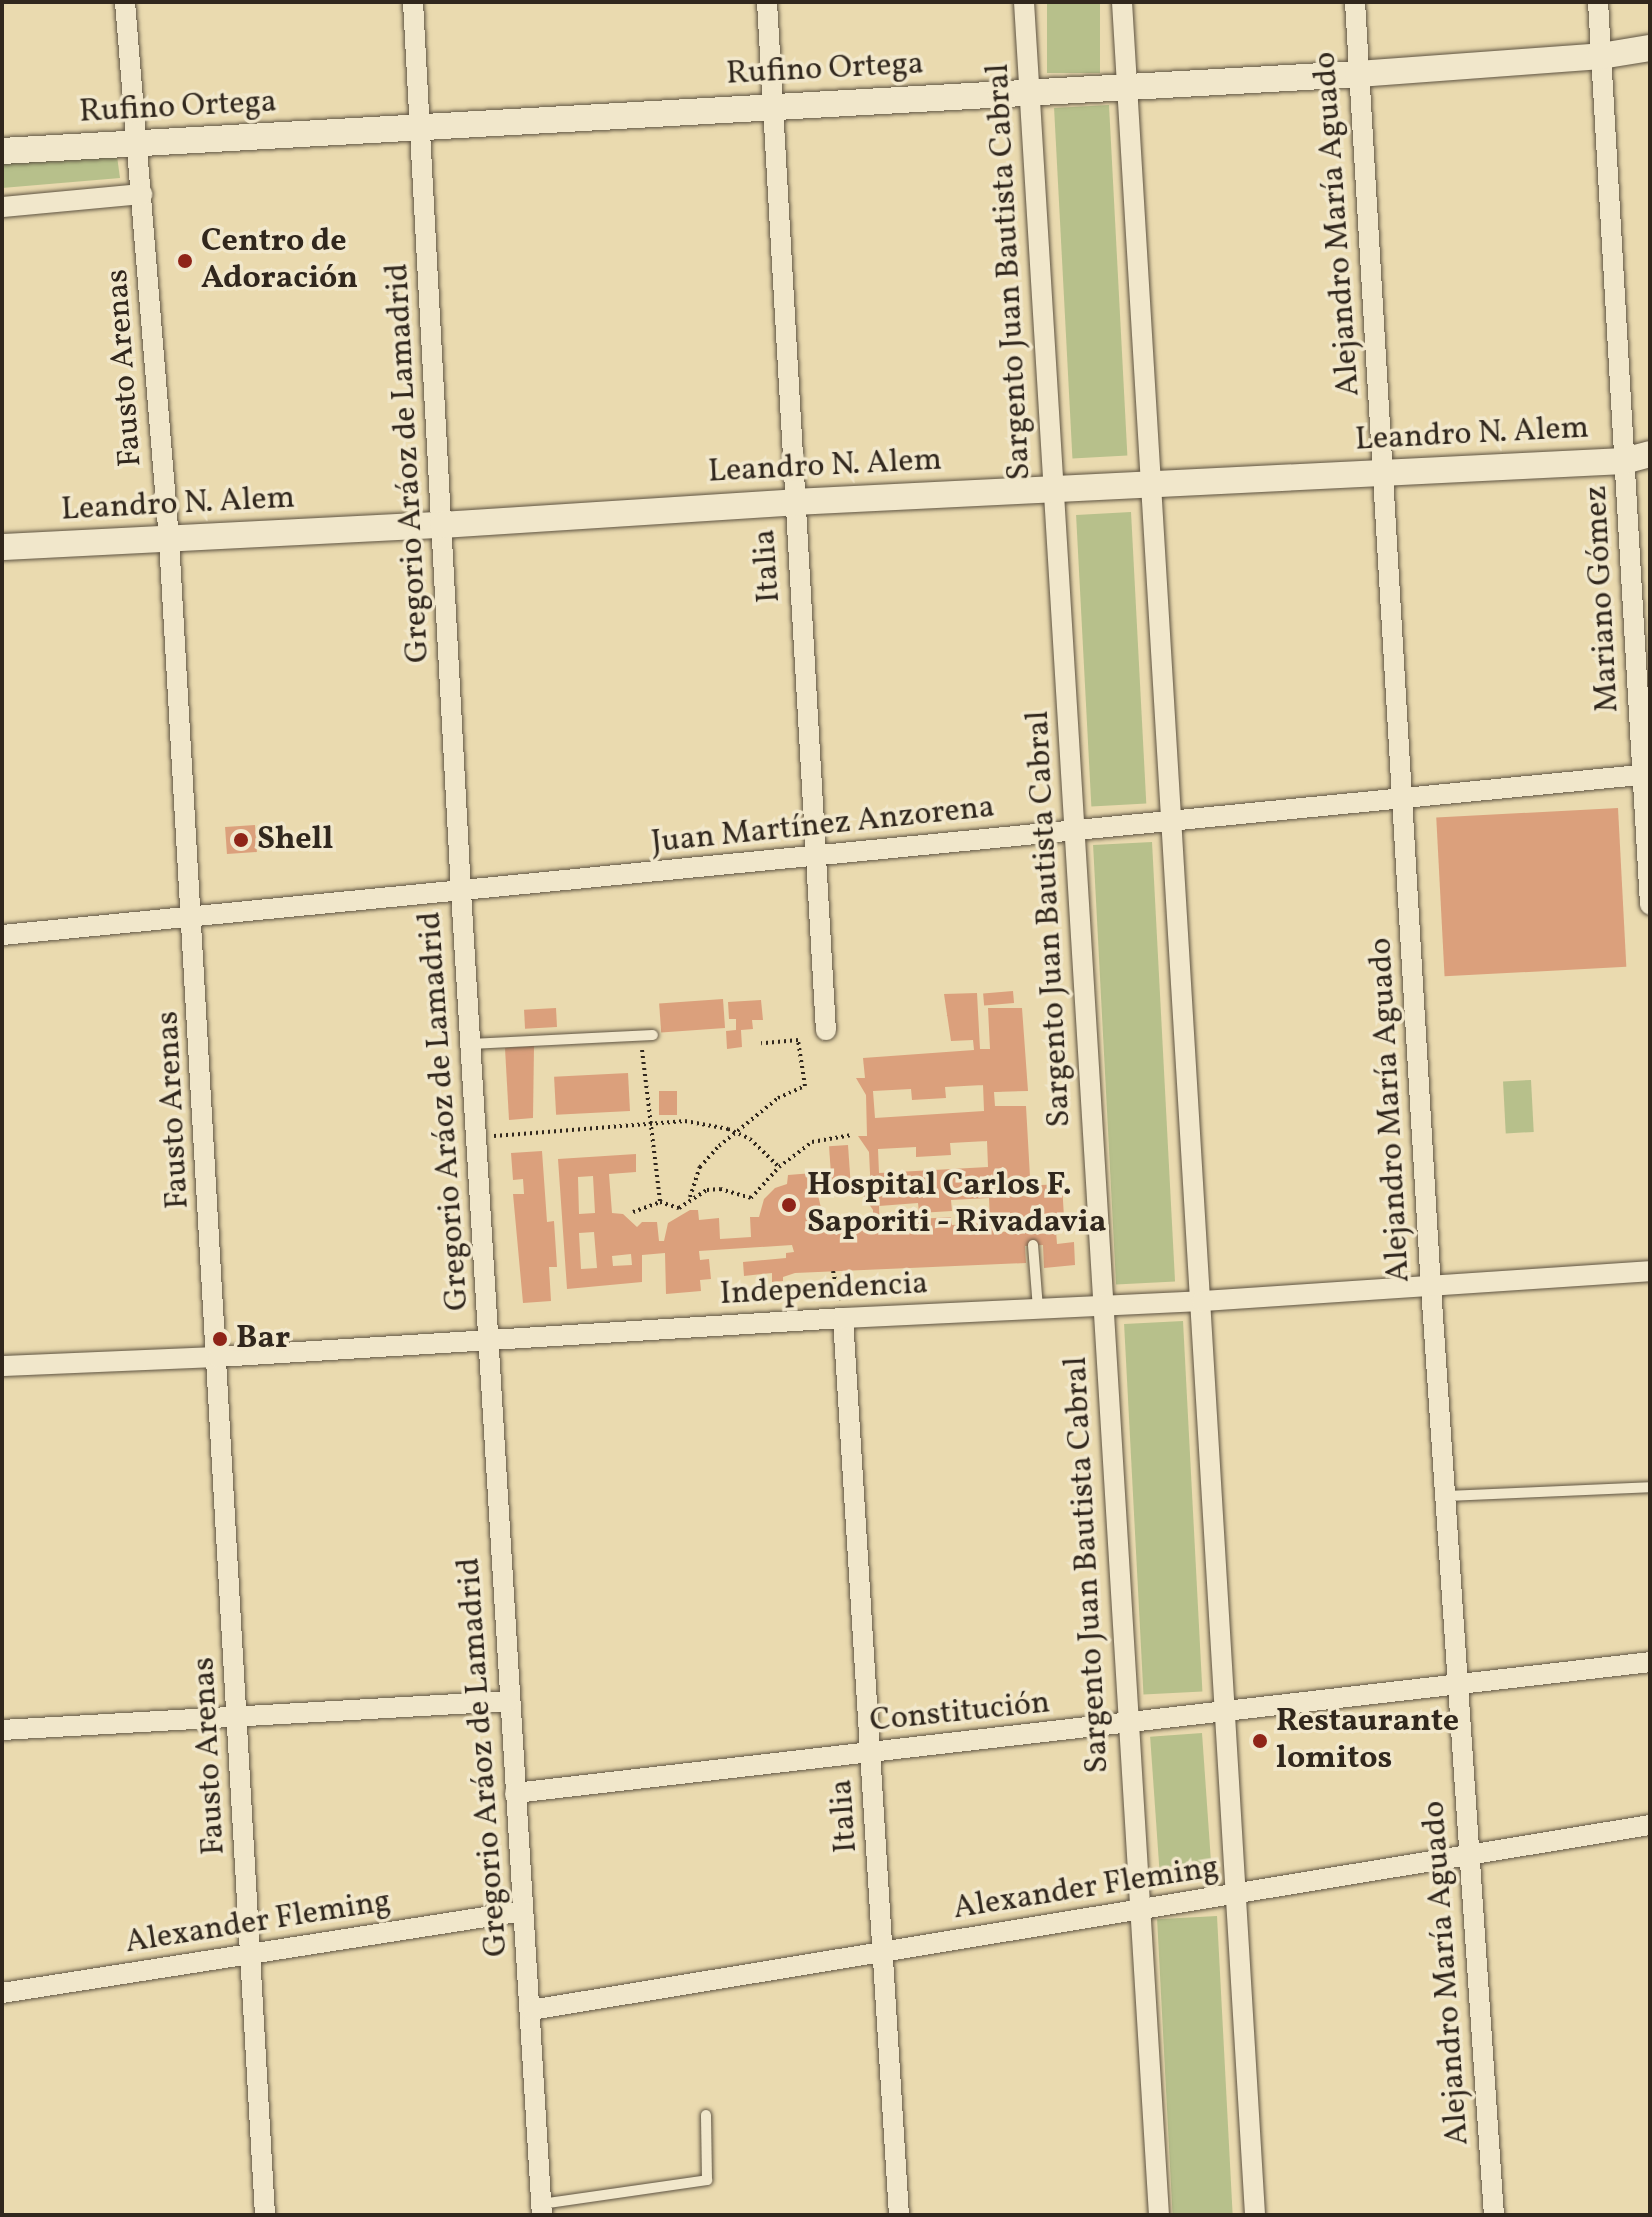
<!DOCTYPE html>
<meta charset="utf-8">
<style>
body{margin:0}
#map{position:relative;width:1652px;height:2217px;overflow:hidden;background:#eadaaf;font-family:Vollkorn,serif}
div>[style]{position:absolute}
.green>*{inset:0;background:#b7c08b;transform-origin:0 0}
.building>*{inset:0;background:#dba07c;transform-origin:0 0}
.path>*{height:4px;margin-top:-2px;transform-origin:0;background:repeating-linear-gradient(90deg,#31271d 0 2px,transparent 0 6px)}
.roads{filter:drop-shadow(0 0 2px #5f5442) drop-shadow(0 0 2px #5f5442)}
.service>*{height:10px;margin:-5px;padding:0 5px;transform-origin:5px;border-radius:5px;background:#f1e7cb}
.minor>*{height:20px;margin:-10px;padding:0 10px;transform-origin:10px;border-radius:10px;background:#f1e7cb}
.tertiary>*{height:26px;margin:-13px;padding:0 13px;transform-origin:13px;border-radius:13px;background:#f1e7cb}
.dots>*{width:22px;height:22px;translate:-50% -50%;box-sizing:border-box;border:4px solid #f1e7cb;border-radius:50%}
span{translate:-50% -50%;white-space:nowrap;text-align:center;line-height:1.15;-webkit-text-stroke:7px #f1e7cb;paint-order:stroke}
.street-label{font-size:32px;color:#31271d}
.poi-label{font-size:32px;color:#31271d;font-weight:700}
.left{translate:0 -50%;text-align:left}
.frame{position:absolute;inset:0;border:4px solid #31271d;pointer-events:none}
</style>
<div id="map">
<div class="green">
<div style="left:1047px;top:2px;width:53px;height:71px"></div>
<div style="left:1109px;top:105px;width:351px;height:55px;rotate:87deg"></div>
<div style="clip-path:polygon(116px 149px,120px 178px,2px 188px,2px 153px)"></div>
<div style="left:1131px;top:512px;width:292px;height:55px;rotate:87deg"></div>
<div style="left:1152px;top:842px;width:440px;height:59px;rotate:87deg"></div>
<div style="left:1531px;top:1080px;width:52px;height:28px;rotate:87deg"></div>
<div style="left:1183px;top:1321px;width:371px;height:59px;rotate:87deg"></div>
<div style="left:1202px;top:1733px;width:146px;height:52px;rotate:86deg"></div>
<div style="left:1217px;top:1916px;width:300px;height:60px;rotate:87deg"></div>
</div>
<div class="building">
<div style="left:1618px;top:808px;width:159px;height:182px;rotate:87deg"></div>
<div style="left:255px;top:825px;width:27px;height:30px;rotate:86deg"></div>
<div style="left:1013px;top:991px;width:12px;height:30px;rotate:85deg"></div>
<div style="clip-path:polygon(evenodd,977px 993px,980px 1049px,990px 1049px,988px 1008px,1022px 1008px,1028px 1091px,994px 1092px,995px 1106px,1026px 1106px,1030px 1177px,998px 1179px,999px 1187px,1062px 1184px,1064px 1217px,1055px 1218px,1057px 1244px,1074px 1242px,1075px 1265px,1044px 1268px,1043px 1245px,1025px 1246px,1026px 1263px,795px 1273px,783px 1277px,783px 1281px,772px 1282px,772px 1273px,744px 1276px,743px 1262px,786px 1258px,786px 1253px,794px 1252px,792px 1245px,699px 1251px,700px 1260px,709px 1259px,711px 1279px,700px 1280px,701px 1291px,666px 1294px,665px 1253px,642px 1255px,642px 1282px,567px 1289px,558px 1159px,636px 1154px,636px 1172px,609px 1174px,612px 1213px,623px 1214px,637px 1227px,642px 1222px,657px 1222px,659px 1241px,664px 1241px,668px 1223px,690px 1210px,698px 1210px,699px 1220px,719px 1218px,720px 1239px,751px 1237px,750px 1217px,759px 1217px,764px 1199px,775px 1188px,787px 1184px,788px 1175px,813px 1173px,821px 1208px,816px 1208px,817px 1221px,873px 1220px,873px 1210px,862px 1194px,871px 1194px,869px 1152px,858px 1136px,867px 1136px,866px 1095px,856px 1078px,865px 1078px,863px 1058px,974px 1050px,973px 1040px,951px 1041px,944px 994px,977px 993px,983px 1085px,984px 1111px,875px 1118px,873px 1091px,911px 1089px,912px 1100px,946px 1098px,945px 1087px,983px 1085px,977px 993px,987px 1141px,988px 1167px,879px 1173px,878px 1149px,916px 1147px,916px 1157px,951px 1155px,950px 1143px,987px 1141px,977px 993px,593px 1176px,595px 1213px,579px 1214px,578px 1177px,593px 1176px,977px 993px,989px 1198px,990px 1223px,952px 1225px,951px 1217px,918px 1219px,919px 1228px,880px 1231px,879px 1206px,918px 1203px,919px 1213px,952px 1211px,951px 1200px,989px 1198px,977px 993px,1021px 1221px,1021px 1231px,999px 1232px,998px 1223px,1021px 1221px,977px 993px,594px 1232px,597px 1268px,581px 1269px,579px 1233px,594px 1232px,977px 993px,631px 1254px,632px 1265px,613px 1266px,612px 1256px,631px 1254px)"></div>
<div style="left:723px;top:999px;width:29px;height:64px;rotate:86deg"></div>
<div style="clip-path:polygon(761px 1000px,763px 1020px,752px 1020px,753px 1029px,741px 1030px,742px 1047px,727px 1049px,726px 1031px,736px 1030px,736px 1019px,729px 1019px,728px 1002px)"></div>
<div style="left:556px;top:1008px;width:19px;height:32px;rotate:87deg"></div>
<div style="clip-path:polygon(534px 1046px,533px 1118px,509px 1120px,505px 1048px)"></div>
<div style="left:628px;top:1073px;width:38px;height:74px;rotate:87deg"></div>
<div style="left:659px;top:1091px;width:18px;height:24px"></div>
<div style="left:848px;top:1145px;width:43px;height:19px;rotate:86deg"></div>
<div style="clip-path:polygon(542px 1151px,547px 1222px,554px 1221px,557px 1267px,549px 1267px,551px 1301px,523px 1303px,513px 1194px,524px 1194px,523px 1179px,513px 1180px,511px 1153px)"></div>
</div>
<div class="path">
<div style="left:642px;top:1050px;width:153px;rotate:83.2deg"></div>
<div style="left:494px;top:1136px;width:192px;rotate:-4.5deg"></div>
<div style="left:685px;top:1121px;width:44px;rotate:10.5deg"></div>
<div style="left:728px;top:1129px;width:24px;rotate:24deg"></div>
<div style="left:750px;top:1139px;width:40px;rotate:44deg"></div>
<div style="left:690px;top:1197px;width:32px;rotate:-72deg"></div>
<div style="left:700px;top:1167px;width:28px;rotate:-48deg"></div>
<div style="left:719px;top:1146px;width:76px;rotate:-39.1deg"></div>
<div style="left:778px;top:1098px;width:30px;rotate:-24deg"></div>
<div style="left:805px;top:1086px;width:47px;rotate:-98.7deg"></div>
<div style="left:798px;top:1040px;width:37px;rotate:175deg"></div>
<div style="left:633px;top:1212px;width:29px;rotate:-20deg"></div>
<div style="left:660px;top:1202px;width:20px;rotate:18deg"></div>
<div style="left:679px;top:1208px;width:33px;rotate:-33deg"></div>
<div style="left:707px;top:1190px;width:13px;rotate:-4deg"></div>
<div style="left:720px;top:1189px;width:32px;rotate:16deg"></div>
<div style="left:751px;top:1198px;width:42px;rotate:-47.9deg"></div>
<div style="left:779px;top:1167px;width:41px;rotate:-37.1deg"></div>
<div style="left:812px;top:1142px;width:40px;rotate:-10deg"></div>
<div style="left:833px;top:1271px;width:30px;rotate:78deg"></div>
</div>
<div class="roads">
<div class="service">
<div style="left:470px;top:1044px;width:183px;rotate:-2.8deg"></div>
<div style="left:1033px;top:1245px;width:63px;rotate:85.5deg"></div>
<div style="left:1446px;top:1496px;width:204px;rotate:-2.5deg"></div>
<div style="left:541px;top:2204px;width:168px;rotate:-8.2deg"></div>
<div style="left:707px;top:2180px;width:65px;rotate:-90.9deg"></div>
</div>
<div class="minor">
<div style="left:125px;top:2px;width:540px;rotate:85.32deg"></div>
<div style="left:169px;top:540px;width:1678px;rotate:86.72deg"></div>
<div style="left:413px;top:2px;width:891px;rotate:86.91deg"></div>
<div style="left:461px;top:892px;width:1325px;rotate:86.5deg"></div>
<div style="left:767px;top:2px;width:1030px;rotate:86.72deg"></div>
<div style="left:1024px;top:2px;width:2217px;rotate:86.51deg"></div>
<div style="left:1122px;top:2px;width:2217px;rotate:86.56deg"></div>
<div style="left:1355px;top:2px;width:1287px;rotate:86.62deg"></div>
<div style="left:1431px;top:1287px;width:930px;rotate:86.12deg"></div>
<div style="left:1598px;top:2px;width:904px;rotate:86.7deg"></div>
<div style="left:2px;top:207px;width:141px;rotate:-5.3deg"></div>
<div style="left:2px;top:935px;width:1656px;rotate:-5.58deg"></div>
<div style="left:843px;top:1318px;width:899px;rotate:86.43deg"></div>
<div style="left:2px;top:1366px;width:216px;rotate:-2.4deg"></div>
<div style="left:218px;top:1357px;width:626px;rotate:-3.57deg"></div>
<div style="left:843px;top:1318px;width:359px;rotate:-2.7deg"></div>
<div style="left:1202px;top:1301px;width:449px;rotate:-3.8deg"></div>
<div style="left:2px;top:1730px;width:508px;rotate:-3.27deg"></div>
<div style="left:515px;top:1793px;width:1143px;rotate:-6.58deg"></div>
<div style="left:2px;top:1993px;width:527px;rotate:-8.94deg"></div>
<div style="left:531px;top:2010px;width:1134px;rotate:-9.39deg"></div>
</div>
<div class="tertiary">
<div style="left:2px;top:151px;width:1358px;rotate:-3.25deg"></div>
<div style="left:1358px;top:74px;width:244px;rotate:-4.2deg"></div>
<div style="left:1601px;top:56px;width:50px;rotate:-9.3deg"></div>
<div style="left:2px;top:547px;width:442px;rotate:-2.9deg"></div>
<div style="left:443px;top:525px;width:352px;rotate:-3.7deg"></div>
<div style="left:794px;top:502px;width:831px;rotate:-2.83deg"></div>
<div style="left:1624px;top:461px;width:27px;rotate:-15deg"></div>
</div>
</div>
<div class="dots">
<div style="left:185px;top:261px;background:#8f2418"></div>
<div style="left:241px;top:840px;background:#8f2418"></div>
<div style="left:789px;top:1205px;background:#8f2418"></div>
<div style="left:220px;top:1339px;background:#8f2418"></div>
<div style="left:1260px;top:1741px;background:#8f2418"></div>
</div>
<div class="street-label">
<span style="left:825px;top:70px;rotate:-3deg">Rufino Ortega</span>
<span style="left:178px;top:108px;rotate:-3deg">Rufino Ortega</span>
<span style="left:1338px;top:224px;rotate:-94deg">Alejandro María Aguado</span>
<span style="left:1010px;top:272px;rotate:-93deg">Sargento Juan Bautista Cabral</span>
<span style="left:125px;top:368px;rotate:-94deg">Fausto Arenas</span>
<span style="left:1472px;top:435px;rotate:-3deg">Leandro N. Alem</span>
<span style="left:409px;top:463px;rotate:-93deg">Gregorio Aráoz de Lamadrid</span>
<span style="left:825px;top:467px;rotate:-3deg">Leandro N. Alem</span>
<span style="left:178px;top:505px;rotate:-3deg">Leandro N. Alem</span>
<span style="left:768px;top:566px;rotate:-94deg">Italia</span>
<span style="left:1603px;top:599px;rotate:-93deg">Mariano Gómez</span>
<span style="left:823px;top:826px;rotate:-6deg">Juan Martínez Anzorena</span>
<span style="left:1050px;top:919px;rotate:-93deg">Sargento Juan Bautista Cabral</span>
<span style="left:174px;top:1110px;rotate:-93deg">Fausto Arenas</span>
<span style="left:1391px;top:1110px;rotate:-93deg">Alejandro María Aguado</span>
<span style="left:445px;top:1111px;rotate:-94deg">Gregorio Aráoz de Lamadrid</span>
<span style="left:824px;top:1290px;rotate:-3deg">Independencia</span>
<span style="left:1088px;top:1565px;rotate:-93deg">Sargento Juan Bautista Cabral</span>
<span style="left:960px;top:1713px;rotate:-6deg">Constitución</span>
<span style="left:210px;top:1756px;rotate:-93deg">Fausto Arenas</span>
<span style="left:484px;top:1757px;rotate:-94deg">Gregorio Aráoz de Lamadrid</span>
<span style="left:845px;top:1816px;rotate:-94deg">Italia</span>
<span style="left:1086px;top:1889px;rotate:-9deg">Alexander Fleming</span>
<span style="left:258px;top:1923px;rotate:-9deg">Alexander Fleming</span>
<span style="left:1447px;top:1973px;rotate:-94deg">Alejandro María Aguado</span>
</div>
<div class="poi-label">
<span class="left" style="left:201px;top:261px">Centro de<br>Adoración</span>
<span class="left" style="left:257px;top:840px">Shell</span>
<span class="left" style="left:807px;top:1205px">Hospital Carlos F.<br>Saporiti - Rivadavia</span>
<span class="left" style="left:236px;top:1339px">Bar</span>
<span class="left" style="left:1276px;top:1741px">Restaurante<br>lomitos</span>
</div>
<div class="frame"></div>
</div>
